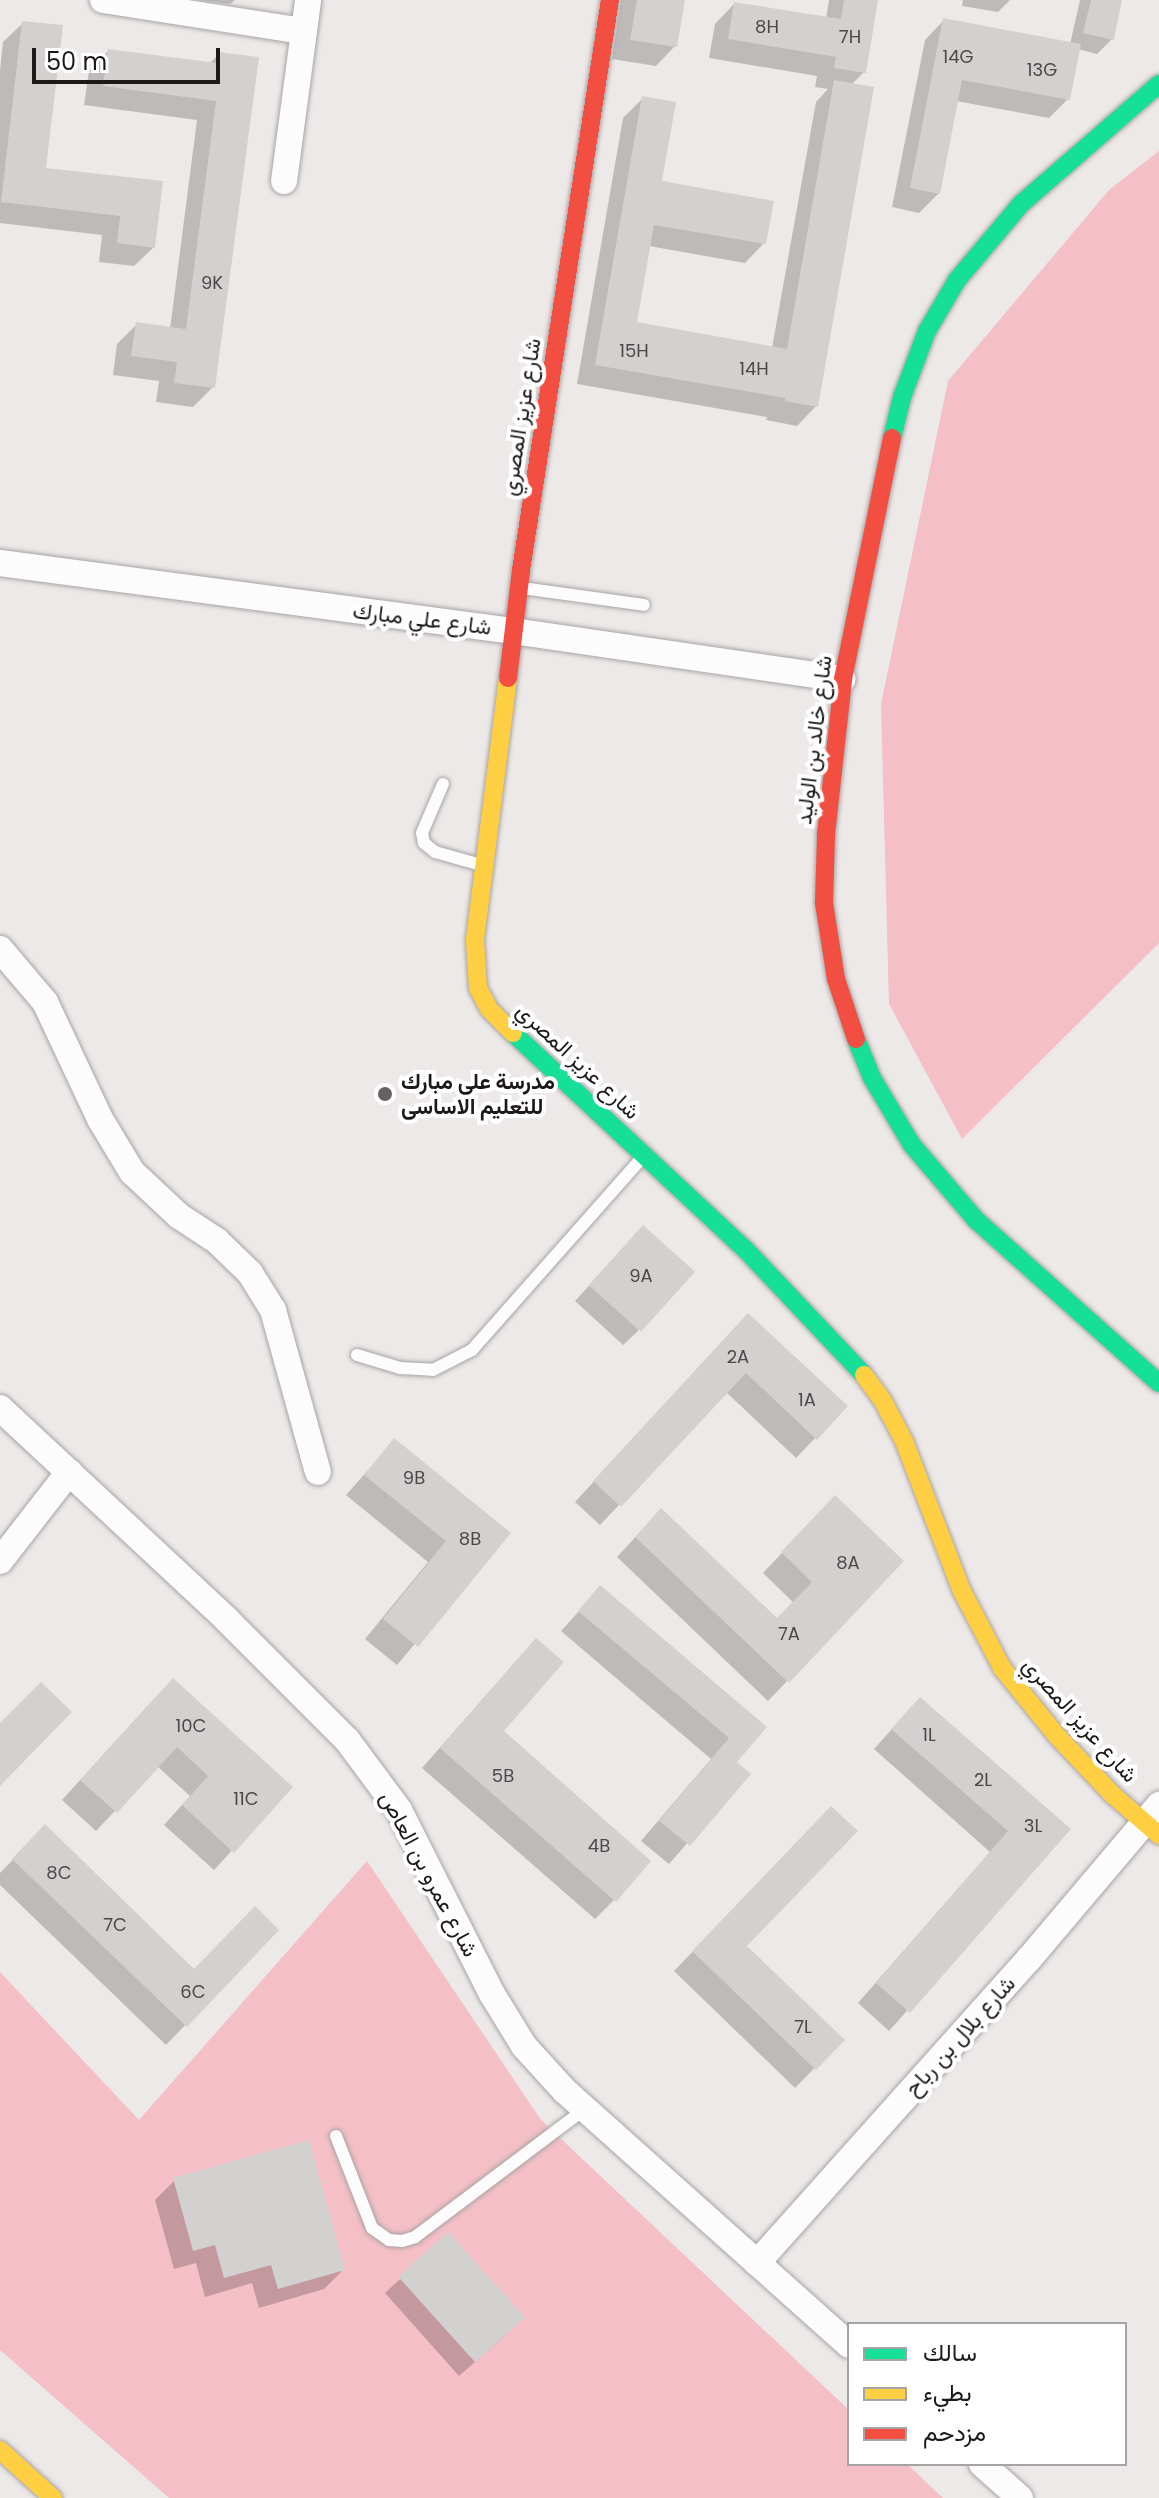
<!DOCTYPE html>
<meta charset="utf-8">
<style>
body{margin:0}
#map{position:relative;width:1159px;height:2498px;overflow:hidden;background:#eee9e9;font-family:Poppins,Vazirmatn,sans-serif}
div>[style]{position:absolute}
.green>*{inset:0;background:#f4bfc6}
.shadow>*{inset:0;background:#0003}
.building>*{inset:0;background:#d2d1d0;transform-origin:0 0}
.roads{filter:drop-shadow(0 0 2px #a8a4a4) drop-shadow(0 0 2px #a8a4a4)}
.lane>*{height:12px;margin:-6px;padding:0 6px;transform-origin:6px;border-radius:6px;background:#fcfcfc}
.street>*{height:26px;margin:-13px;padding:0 13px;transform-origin:13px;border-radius:13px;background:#fcfcfc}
.fast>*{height:18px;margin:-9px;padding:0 9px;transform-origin:9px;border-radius:9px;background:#16e098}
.slow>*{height:18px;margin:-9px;padding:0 9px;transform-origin:9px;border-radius:9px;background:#ffcf43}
.jam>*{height:18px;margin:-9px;padding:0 9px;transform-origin:9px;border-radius:9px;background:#f24e42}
.dots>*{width:22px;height:22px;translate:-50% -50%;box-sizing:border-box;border:4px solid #fff;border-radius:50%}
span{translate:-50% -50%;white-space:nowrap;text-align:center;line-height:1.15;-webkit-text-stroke:8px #fff;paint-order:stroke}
.number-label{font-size:18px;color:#4b4848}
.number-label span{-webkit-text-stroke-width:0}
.street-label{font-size:22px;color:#1d1919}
.poi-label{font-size:22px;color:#1d1919;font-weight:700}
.left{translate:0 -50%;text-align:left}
.legend{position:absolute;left:847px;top:2322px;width:280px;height:144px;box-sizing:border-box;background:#fff;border:2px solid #a5a3a3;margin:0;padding:10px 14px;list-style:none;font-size:24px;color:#1d1919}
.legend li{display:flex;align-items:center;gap:16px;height:40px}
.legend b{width:40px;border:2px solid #a5a3a3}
.scale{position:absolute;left:32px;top:48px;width:188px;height:36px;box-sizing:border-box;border:4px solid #1d1919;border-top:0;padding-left:10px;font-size:24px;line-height:28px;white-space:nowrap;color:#1d1919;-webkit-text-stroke:6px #fff;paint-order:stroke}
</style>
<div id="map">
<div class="green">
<div style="clip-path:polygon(1159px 151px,1159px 943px,962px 1139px,889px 1004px,881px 704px,948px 381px,1109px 190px)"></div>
<div style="clip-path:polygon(367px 1861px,541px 2120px,849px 2410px,849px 2464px,907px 2464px,943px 2498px,169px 2498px,0 2350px,0 1972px,139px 2120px)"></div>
</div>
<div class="shadow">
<div style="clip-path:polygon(199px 0,235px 0,230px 4px)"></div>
<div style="clip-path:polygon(621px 0,683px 0,675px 46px,656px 66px,612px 59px)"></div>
<div style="clip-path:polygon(829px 0,876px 0,864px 72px,851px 85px,816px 406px,797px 426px,766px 420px,767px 417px,577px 384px,623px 118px,643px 98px,659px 183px,764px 243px,745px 263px,649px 246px,635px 324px,772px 348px,816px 102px,828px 89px,815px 87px,817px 76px,709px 58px,715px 24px,734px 4px,826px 19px)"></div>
<div style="clip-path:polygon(963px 0,1010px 0,998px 12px,962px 6px)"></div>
<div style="clip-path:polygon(1080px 0,1121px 0,1112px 39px,1097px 54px,1078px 49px,1068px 99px,1049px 118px,956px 101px,939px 193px,919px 213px,892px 207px,925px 40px,944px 20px,1070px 44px)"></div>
<div style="clip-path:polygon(23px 23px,44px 169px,161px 182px,154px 247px,134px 266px,99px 262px,102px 235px,0 223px,0 70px,3px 42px)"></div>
<div style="clip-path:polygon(108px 51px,209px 64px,219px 54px,213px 387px,193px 407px,156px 402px,159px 381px,113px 375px,117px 344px,137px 324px,170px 329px,197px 120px,84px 105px,89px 71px)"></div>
<div style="clip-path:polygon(629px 1242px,638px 1331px,623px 1345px,575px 1301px)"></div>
<div style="clip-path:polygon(729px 1335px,845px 1407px,796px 1458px,726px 1392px,600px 1525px,575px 1502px)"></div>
<div style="clip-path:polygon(394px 1441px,508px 1533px,397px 1665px,365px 1639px,428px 1562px,346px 1495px)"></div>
<div style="clip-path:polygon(816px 1517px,902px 1561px,768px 1701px,617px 1557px,642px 1530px,777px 1621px,794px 1603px,763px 1573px)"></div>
<div style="clip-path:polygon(600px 1588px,765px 1728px,735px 1763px,748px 1774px,669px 1864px,641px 1841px,711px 1759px,561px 1631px)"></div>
<div style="clip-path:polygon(517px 1660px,501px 1731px,614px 1900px,595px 1919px,422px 1768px)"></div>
<div style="clip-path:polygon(153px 1700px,291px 1787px,214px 1870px,164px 1825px,190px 1796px,157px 1766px,96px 1831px,62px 1800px)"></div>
<div style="clip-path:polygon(901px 1719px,1068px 1829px,889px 2031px,858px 2003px,990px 1852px,874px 1749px)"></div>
<div style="clip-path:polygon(45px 1827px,194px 1971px,277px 1930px,166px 2045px,0 1885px,0 1873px)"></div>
<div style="clip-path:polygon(812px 1828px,745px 1947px,842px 2040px,795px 2088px,674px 1971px)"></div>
<div style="clip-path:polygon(175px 2180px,343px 2270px,324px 2289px,259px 2308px,252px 2283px,205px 2297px,196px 2263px,174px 2269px,155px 2200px)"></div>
<div style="clip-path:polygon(448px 2235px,508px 2333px,459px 2376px,385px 2293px)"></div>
</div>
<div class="building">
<div style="clip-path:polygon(637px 0,685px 0,677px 47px,630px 40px)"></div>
<div style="clip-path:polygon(844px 0,878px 0,866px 73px,834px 68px,836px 57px,728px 39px,734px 2px,841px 19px)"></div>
<div style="clip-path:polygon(1091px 0,1122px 0,1114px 40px,1083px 33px)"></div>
<div style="clip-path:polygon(943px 18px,1081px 44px,1070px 100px,962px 80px,940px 194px,910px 188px)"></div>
<div style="clip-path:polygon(22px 21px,63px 25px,46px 168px,163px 181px,155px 248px,117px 243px,120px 216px,1px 202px)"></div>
<div style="clip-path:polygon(108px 49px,217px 63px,219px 52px,259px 57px,215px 388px,174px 383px,177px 362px,131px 356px,136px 322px,186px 329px,216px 101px,103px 86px)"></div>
<div style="clip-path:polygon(834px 80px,874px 87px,818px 407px,785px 401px,785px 398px,595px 365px,642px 96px,676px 102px,662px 181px,774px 201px,766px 244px,654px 225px,637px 322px,787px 349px)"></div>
<div style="left:643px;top:1225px;width:70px;height:81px;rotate:42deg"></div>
<div style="clip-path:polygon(748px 1313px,848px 1406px,817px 1440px,746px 1373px,621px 1507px,593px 1481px)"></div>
<div style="clip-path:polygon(394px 1438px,511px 1533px,418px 1647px,383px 1619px,446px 1541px,364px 1475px)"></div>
<div style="clip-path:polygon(835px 1495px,904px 1561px,789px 1683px,635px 1537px,661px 1508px,777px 1618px,812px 1582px,781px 1552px)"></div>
<div style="clip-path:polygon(600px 1585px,767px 1727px,737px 1762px,751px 1774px,690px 1846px,659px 1821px,729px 1738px,578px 1611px)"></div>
<div style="clip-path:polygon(536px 1638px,564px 1662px,504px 1731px,651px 1861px,616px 1902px,440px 1748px)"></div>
<div style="clip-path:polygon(173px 1678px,293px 1787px,234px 1853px,182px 1805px,208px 1776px,177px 1747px,117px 1813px,80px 1780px)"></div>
<div style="clip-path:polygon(41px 1682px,72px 1712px,0 1786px,0 1723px)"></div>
<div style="clip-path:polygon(920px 1697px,1071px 1829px,910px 2013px,876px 1983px,1008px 1831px,891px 1729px)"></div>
<div style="clip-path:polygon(831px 1806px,858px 1831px,747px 1946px,845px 2040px,816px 2070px,692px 1951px)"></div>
<div style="clip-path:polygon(45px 1824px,194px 1969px,255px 1906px,279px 1930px,187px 2027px,12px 1859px)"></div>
<div style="clip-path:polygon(309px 2140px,345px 2270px,278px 2289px,271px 2265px,224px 2278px,215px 2245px,193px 2251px,173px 2178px)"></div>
<div style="left:448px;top:2232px;width:115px;height:67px;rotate:48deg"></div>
</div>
<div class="roads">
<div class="lane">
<div style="left:522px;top:588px;width:123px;rotate:7.9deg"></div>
<div style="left:443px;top:784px;width:53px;rotate:113.2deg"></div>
<div style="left:422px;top:833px;width:10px;rotate:79deg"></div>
<div style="left:424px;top:843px;width:14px;rotate:39deg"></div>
<div style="left:435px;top:852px;width:48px;rotate:15.8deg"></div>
<div style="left:357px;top:1355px;width:45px;rotate:16.8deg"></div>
<div style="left:400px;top:1368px;width:33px;rotate:3deg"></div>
<div style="left:433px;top:1370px;width:44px;rotate:-27.1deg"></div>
<div style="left:472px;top:1350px;width:256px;rotate:-48.5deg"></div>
<div style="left:336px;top:2136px;width:99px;rotate:68.6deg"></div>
<div style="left:372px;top:2228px;width:21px;rotate:35deg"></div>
<div style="left:389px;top:2240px;width:13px;rotate:4deg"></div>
<div style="left:402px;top:2241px;width:14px;rotate:-17deg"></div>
<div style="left:415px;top:2237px;width:213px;rotate:-37deg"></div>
</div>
<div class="street">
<div style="left:103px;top:0;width:203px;rotate:8.8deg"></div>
<div style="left:284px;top:181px;width:183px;rotate:-82.4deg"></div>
<div style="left:0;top:563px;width:517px;rotate:7.55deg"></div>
<div style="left:513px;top:631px;width:333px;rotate:8.3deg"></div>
<div style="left:0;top:949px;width:70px;rotate:49.7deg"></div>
<div style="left:45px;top:1002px;width:129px;rotate:64.8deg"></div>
<div style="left:100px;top:1119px;width:62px;rotate:58.9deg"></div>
<div style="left:132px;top:1172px;width:64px;rotate:43.1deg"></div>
<div style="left:179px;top:1216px;width:45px;rotate:33.3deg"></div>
<div style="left:217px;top:1241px;width:46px;rotate:44.1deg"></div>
<div style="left:250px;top:1273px;width:44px;rotate:58.1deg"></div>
<div style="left:273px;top:1310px;width:168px;rotate:74.5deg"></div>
<div style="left:0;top:1408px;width:311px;rotate:43deg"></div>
<div style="left:227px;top:1620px;width:170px;rotate:45deg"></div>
<div style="left:347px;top:1740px;width:87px;rotate:53.4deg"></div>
<div style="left:399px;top:1810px;width:206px;rotate:63.2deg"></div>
<div style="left:492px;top:1994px;width:61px;rotate:58.4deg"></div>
<div style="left:524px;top:2046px;width:61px;rotate:47.7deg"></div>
<div style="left:565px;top:2091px;width:381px;rotate:41.8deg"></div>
<div style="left:0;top:1561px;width:113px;rotate:-52.2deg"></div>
<div style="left:757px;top:2263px;width:408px;rotate:-48.2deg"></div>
<div style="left:1029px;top:1959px;width:202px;rotate:-49.8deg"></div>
<div style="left:982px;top:2464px;width:51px;rotate:41.8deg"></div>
</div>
<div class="fast">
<div style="left:892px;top:438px;width:42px;rotate:-76.3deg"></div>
<div style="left:902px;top:397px;width:71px;rotate:-69.3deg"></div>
<div style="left:927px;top:331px;width:59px;rotate:-59.5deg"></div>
<div style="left:957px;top:280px;width:99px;rotate:-49.9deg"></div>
<div style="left:1021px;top:204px;width:183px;rotate:-41deg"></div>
<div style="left:513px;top:1033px;width:317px;rotate:43deg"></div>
<div style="left:745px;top:1249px;width:173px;rotate:46.6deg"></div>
<div style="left:856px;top:1039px;width:42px;rotate:67.7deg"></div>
<div style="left:872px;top:1078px;width:78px;rotate:59.2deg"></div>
<div style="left:912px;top:1145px;width:99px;rotate:49.5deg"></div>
<div style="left:976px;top:1220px;width:245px;rotate:41.7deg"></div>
</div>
<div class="slow">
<div style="left:508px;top:678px;width:265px;rotate:97.2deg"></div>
<div style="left:475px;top:941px;width:47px;rotate:86.3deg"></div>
<div style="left:478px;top:988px;width:24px;rotate:62deg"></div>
<div style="left:489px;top:1009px;width:34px;rotate:45deg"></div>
<div style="left:864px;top:1375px;width:32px;rotate:54deg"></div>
<div style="left:883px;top:1401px;width:45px;rotate:62.3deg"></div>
<div style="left:904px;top:1441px;width:161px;rotate:68.9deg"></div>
<div style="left:962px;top:1591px;width:87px;rotate:62.5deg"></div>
<div style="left:1002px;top:1668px;width:86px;rotate:51.1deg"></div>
<div style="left:1056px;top:1735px;width:83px;rotate:46.5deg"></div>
<div style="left:1113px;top:1795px;width:61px;rotate:41deg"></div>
<div style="left:0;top:2450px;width:72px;rotate:42.2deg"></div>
</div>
<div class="jam">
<div style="left:508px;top:678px;width:109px;rotate:-83.1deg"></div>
<div style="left:521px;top:570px;width:577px;rotate:-81.13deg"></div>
<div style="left:856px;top:1039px;width:63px;rotate:-108.4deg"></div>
<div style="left:836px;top:979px;width:77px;rotate:-99deg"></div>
<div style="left:824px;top:903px;width:69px;rotate:-88.3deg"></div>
<div style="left:826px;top:834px;width:156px;rotate:-83.7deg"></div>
<div style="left:843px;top:679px;width:246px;rotate:-78.5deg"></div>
</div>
</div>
<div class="dots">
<div style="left:385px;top:1094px;background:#666262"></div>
</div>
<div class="number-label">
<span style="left:767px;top:27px">8H</span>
<span style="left:850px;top:37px">7H</span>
<span style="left:958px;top:57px">14G</span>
<span style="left:1042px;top:70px">13G</span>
<span style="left:212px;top:283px">9K</span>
<span style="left:634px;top:351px">15H</span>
<span style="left:754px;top:369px">14H</span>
<span style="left:641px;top:1276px">9A</span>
<span style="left:738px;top:1357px">2A</span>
<span style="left:807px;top:1400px">1A</span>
<span style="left:414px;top:1478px">9B</span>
<span style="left:470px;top:1539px">8B</span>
<span style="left:848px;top:1563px">8A</span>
<span style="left:789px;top:1634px">7A</span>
<span style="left:191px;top:1726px">10C</span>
<span style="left:929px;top:1735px">1L</span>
<span style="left:503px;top:1776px">5B</span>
<span style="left:983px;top:1780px">2L</span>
<span style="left:246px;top:1799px">11C</span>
<span style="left:1033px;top:1826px">3L</span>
<span style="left:599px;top:1846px">4B</span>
<span style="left:59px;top:1873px">8C</span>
<span style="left:115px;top:1925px">7C</span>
<span style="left:193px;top:1992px">6C</span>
<span style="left:803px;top:2027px">7L</span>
</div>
<div class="street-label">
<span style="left:521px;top:417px;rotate:-81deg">شارع عزيز المصري</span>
<span style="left:422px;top:619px;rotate:7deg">شارع علي مبارك</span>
<span style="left:814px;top:740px;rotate:-83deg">شارع خالد بن الوليد</span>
<span style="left:578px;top:1061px;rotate:43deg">شارع عزيز المصري</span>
<span style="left:1080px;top:1720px;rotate:48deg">شارع عزيز المصري</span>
<span style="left:429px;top:1874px;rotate:62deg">شارع عمرو بن العاص</span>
<span style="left:960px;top:2036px;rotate:-48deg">شارع بلال بن رباح</span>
</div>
<div class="poi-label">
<span class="left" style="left:401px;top:1094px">مدرسة على مبارك<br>للتعليم الاساسى</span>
</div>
<ul class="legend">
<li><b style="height:10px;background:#16e098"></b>سالك</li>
<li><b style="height:10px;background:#ffcf43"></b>بطيء</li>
<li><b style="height:10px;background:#f24e42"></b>مزدحم</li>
</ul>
<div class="scale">50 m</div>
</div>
